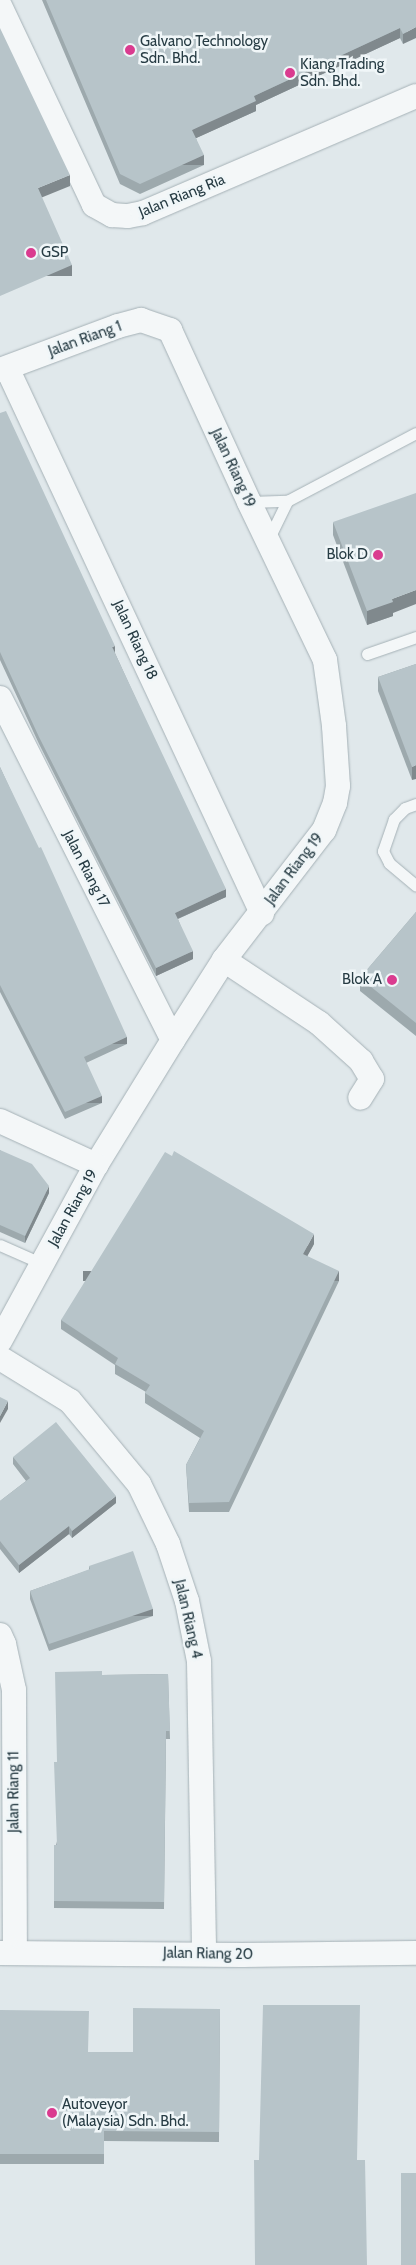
<!DOCTYPE html>
<style>
body{margin:0}
#map{position:relative;width:416px;height:2265px;overflow:hidden;background:#e0e8eb;font-family:Cabin,sans-serif}
div>[style]{position:absolute}
.roads{filter:drop-shadow(0 0 1px #a5b1b6) drop-shadow(0 0 1px #a5b1b6)}
.lane>*{height:11px;margin:-5.5px;padding:0 5.5px;transform-origin:5.5px;border-radius:5.5px;background:#f4f7f8}
.street>*{height:24px;margin:-12px;padding:0 12px;transform-origin:12px;border-radius:12px;background:#f4f7f8}
.wall>*{inset:0;background:#9da9ad}
.shaded-wall>*{inset:0;background:#80898d;transform-origin:0 0}
.building>*{inset:0;background:#b7c4c9;transform-origin:0 0}
.dots>*{width:14px;height:14px;translate:-50% -50%;box-sizing:border-box;border:2px solid #f0f6f8;border-radius:50%}
span{translate:-50% -50%;white-space:nowrap;text-align:center;line-height:1.15;-webkit-text-stroke:5px #f0f6f8;paint-order:stroke}
.poi-label{font-size:15px;color:#273c44}
.left{translate:0 -50%;text-align:left}
.right{translate:-100% -50%;text-align:right}
.street-label{font-size:15px;color:#273c44}
</style>
<div id="map">
<div class="roads">
<div class="lane">
<div style="left:249px;top:502px;width:38px;rotate:-2deg"></div>
<div style="left:287px;top:501px;width:146px;rotate:-27.8deg"></div>
<div style="left:273px;top:540px;width:6px;rotate:-108deg"></div>
<div style="left:271px;top:534px;width:37px;rotate:-64deg"></div>
<div style="left:367px;top:654px;width:52px;rotate:-19.1deg"></div>
<div style="left:416px;top:804px;width:12px;rotate:160deg"></div>
<div style="left:405px;top:808px;width:16px;rotate:135deg"></div>
<div style="left:394px;top:819px;width:34px;rotate:109deg"></div>
<div style="left:383px;top:851px;width:13px;rotate:63deg"></div>
<div style="left:389px;top:863px;width:35px;rotate:40deg"></div>
<div style="left:0;top:1245px;width:47px;rotate:23.8deg"></div>
</div>
<div class="street">
<div style="left:0;top:6px;width:220px;rotate:64.7deg"></div>
<div style="left:94px;top:205px;width:21px;rotate:29deg"></div>
<div style="left:112px;top:215px;width:16px;rotate:4deg"></div>
<div style="left:128px;top:216px;width:15px;rotate:-11deg"></div>
<div style="left:143px;top:213px;width:297px;rotate:-23.2deg"></div>
<div style="left:7px;top:368px;width:602px;rotate:64.93deg"></div>
<div style="left:0;top:370px;width:126px;rotate:-20.4deg"></div>
<div style="left:118px;top:326px;width:24px;rotate:-15deg"></div>
<div style="left:141px;top:320px;width:31px;rotate:19deg"></div>
<div style="left:170px;top:330px;width:189px;rotate:65.3deg"></div>
<div style="left:249px;top:502px;width:175px;rotate:64.3deg"></div>
<div style="left:325px;top:660px;width:67px;rotate:82.2deg"></div>
<div style="left:334px;top:726px;width:60px;rotate:86.2deg"></div>
<div style="left:338px;top:786px;width:17px;rotate:100deg"></div>
<div style="left:335px;top:803px;width:29px;rotate:112deg"></div>
<div style="left:324px;top:830px;width:164px;rotate:127.6deg"></div>
<div style="left:224px;top:960px;width:95px;rotate:122.5deg"></div>
<div style="left:173px;top:1040px;width:147px;rotate:121.6deg"></div>
<div style="left:96px;top:1165px;width:200px;rotate:118.6deg"></div>
<div style="left:0;top:698px;width:383px;rotate:63.2deg"></div>
<div style="left:224px;top:960px;width:114px;rotate:33.6deg"></div>
<div style="left:319px;top:1023px;width:57px;rotate:42.1deg"></div>
<div style="left:361px;top:1061px;width:21px;rotate:59deg"></div>
<div style="left:372px;top:1079px;width:22px;rotate:122deg"></div>
<div style="left:0;top:1121px;width:106px;rotate:24.6deg"></div>
<div style="left:0;top:1358px;width:82px;rotate:31.6deg"></div>
<div style="left:70px;top:1401px;width:108px;rotate:50.3deg"></div>
<div style="left:139px;top:1484px;width:67px;rotate:64.2deg"></div>
<div style="left:168px;top:1544px;width:60px;rotate:71.6deg"></div>
<div style="left:187px;top:1601px;width:61px;rotate:78.7deg"></div>
<div style="left:199px;top:1661px;width:292px;rotate:89deg"></div>
<div style="left:0;top:1635px;width:10px;rotate:66deg"></div>
<div style="left:4px;top:1644px;width:47px;rotate:77.7deg"></div>
<div style="left:14px;top:1690px;width:262px;rotate:89.8deg"></div>
<div style="left:0;top:1953px;width:242px;rotate:0.5deg"></div>
<div style="left:242px;top:1955px;width:174px;rotate:-0.7deg"></div>
</div>
</div>
<div class="wall">
<div style="clip-path:polygon(42px 0,416px 0,403px 44px,400px 38px,256px 105px,256px 111px,196px 138px,204px 165px,140px 194px,120px 184px)"></div>
<div style="clip-path:polygon(0 413px,115px 653px,226px 897px,178px 919px,193px 959px,156px 976px,39px 744px,0 660px)"></div>
<div style="clip-path:polygon(333px 522px,393px 613px,393px 616px,367px 625px,333px 535px)"></div>
<div style="clip-path:polygon(416px 664px,412px 780px,378px 691px,378px 677px)"></div>
<div style="clip-path:polygon(0 767px,127px 1044px,86px 1063px,102px 1103px,65px 1119px,0 992px)"></div>
<div style="clip-path:polygon(416px 912px,416px 1036px,360px 991px,360px 978px)"></div>
<div style="clip-path:polygon(0 1150px,49px 1193px,25px 1243px,0 1232px)"></div>
<div style="clip-path:polygon(314px 1244px,307px 1256px,339px 1281px,229px 1512px,189px 1512px,186px 1465px,200px 1438px,145px 1403px,145px 1393px,146px 1392px,115px 1374px,115px 1365px,61px 1329px,61px 1320px)"></div>
<div style="clip-path:polygon(13px 1457px,116px 1503px,72px 1538px,69px 1534px,19px 1573px,0 1549px,0 1501px,26px 1481px,13px 1464px)"></div>
<div style="clip-path:polygon(89px 1566px,153px 1616px,49px 1651px,30px 1599px,30px 1591px,89px 1570px)"></div>
<div style="clip-path:polygon(168px 1674px,170px 1739px,166px 1739px,164px 1909px,54px 1908px,54px 1845px,56px 1845px,102px 1675px)"></div>
<div style="clip-path:polygon(220px 2009px,219px 2142px,104px 2141px,104px 2164px,0 2164px,0 2010px,88px 2052px,133px 2052px)"></div>
</div>
<div class="shaded-wall">
<div style="clip-path:polygon(416px 27px,416px 38px,403px 44px,403px 34px)"></div>
<div style="clip-path:polygon(400px 28px,400px 38px,256px 105px,256px 111px,192px 140px,192px 130px,254px 96px)"></div>
<div style="left:204px;top:155px;width:10px;height:70px;rotate:90deg"></div>
<div style="clip-path:polygon(70px 175px,70px 186px,38px 199px,38px 188px)"></div>
<div style="left:72px;top:265px;width:11px;height:78px;rotate:90deg"></div>
<div style="clip-path:polygon(416px 590px,416px 604px,393px 613px,393px 616px,367px 625px,367px 611px,392px 599px)"></div>
<div style="clip-path:polygon(115px 646px,115px 653px,112px 647px)"></div>
<div style="clip-path:polygon(416px 765px,416px 779px,412px 780px,412px 767px)"></div>
<div style="clip-path:polygon(226px 889px,226px 897px,175px 920px,175px 913px)"></div>
<div style="clip-path:polygon(193px 951px,193px 959px,156px 976px,156px 968px)"></div>
<div style="left:127px;top:1037px;width:7px;height:47px;rotate:90deg"></div>
<div style="left:102px;top:1096px;width:7px;height:40px;rotate:90deg"></div>
<div style="clip-path:polygon(49px 1186px,49px 1193px,25px 1243px,25px 1236px)"></div>
<div style="clip-path:polygon(314px 1234px,314px 1244px,303px 1264px,303px 1254px)"></div>
<div style="left:339px;top:1271px;width:10px;height:256px;rotate:90deg"></div>
<div style="clip-path:polygon(8px 1401px,8px 1409px,0 1423px,0 1416px)"></div>
<div style="clip-path:polygon(116px 1496px,116px 1503px,72px 1538px,72px 1531px)"></div>
<div style="clip-path:polygon(69px 1526px,69px 1534px,19px 1573px,19px 1565px)"></div>
<div style="left:153px;top:1609px;width:7px;height:110px;rotate:90deg"></div>
</div>
<div class="building">
<div style="clip-path:polygon(46px 0,416px 0,416px 27px,403px 34px,400px 28px,254px 96px,256px 101px,192px 130px,204px 155px,140px 184px,120px 174px)"></div>
<div style="clip-path:polygon(0 28px,70px 175px,38px 188px,72px 265px,0 296px)"></div>
<div style="clip-path:polygon(6px 411px,115px 646px,112px 647px,226px 889px,175px 913px,193px 951px,156px 968px,39px 737px,0 652px,0 413px)"></div>
<div style="clip-path:polygon(416px 493px,416px 590px,392px 599px,393px 602px,367px 611px,333px 522px)"></div>
<div style="clip-path:polygon(416px 664px,416px 765px,412px 767px,378px 677px)"></div>
<div style="clip-path:polygon(0 767px,39px 848px,41px 847px,127px 1037px,84px 1057px,102px 1096px,65px 1112px,0 985px)"></div>
<div style="clip-path:polygon(416px 912px,416px 1023px,360px 978px)"></div>
<div style="clip-path:polygon(0 1150px,32px 1164px,49px 1186px,25px 1236px,0 1225px)"></div>
<div style="clip-path:polygon(174px 1151px,314px 1234px,303px 1254px,339px 1271px,229px 1502px,189px 1503px,186px 1465px,204px 1431px,145px 1393px,150px 1385px,115px 1364px,118px 1358px,61px 1320px,165px 1152px,172px 1156px)"></div>
<div style="clip-path:polygon(0 1397px,8px 1401px,0 1416px)"></div>
<div style="clip-path:polygon(56px 1422px,116px 1496px,72px 1531px,69px 1526px,19px 1565px,0 1541px,0 1501px,30px 1478px,13px 1457px)"></div>
<div style="clip-path:polygon(133px 1551px,153px 1609px,49px 1644px,30px 1591px,90px 1569px,89px 1566px)"></div>
<div style="clip-path:polygon(102px 1671px,102px 1675px,168px 1674px,170px 1731px,166px 1731px,164px 1902px,54px 1901px,54px 1845px,57px 1845px,54px 1762px,57px 1762px,55px 1672px)"></div>
<div style="clip-path:polygon(263px 2005px,360px 2005px,357px 2160px,365px 2160px,367px 2265px,255px 2265px,254px 2160px,259px 2160px)"></div>
<div style="clip-path:polygon(133px 2008px,220px 2009px,219px 2132px,104px 2131px,104px 2154px,0 2154px,0 2010px,89px 2011px,88px 2052px,133px 2052px)"></div>
<div style="left:416px;top:2173px;width:92px;height:15px;rotate:90deg"></div>
</div>
<div class="dots">
<div style="left:130px;top:50px;background:#da3b8f"></div>
<div style="left:290px;top:73px;background:#da3b8f"></div>
<div style="left:31px;top:253px;background:#da3b8f"></div>
<div style="left:378px;top:555px;background:#da3b8f"></div>
<div style="left:392px;top:980px;background:#da3b8f"></div>
<div style="left:52px;top:2113px;background:#da3b8f"></div>
</div>
<div class="poi-label">
<span class="left" style="left:140px;top:50px">Galvano Technology<br>Sdn. Bhd.</span>
<span class="left" style="left:300px;top:73px">Kiang Trading<br>Sdn. Bhd.</span>
<span class="left" style="left:41px;top:253px">GSP</span>
<span class="right" style="left:368px;top:555px">Blok D</span>
<span class="right" style="left:382px;top:980px">Blok A</span>
<span class="left" style="left:62px;top:2113px">Autoveyor<br>(Malaysia) Sdn. Bhd.</span>
</div>
<div class="street-label">
<span style="left:182px;top:196px;rotate:-22deg">Jalan Riang Ria</span>
<span style="left:85px;top:339px;rotate:-20deg">Jalan Riang 1</span>
<span style="left:233px;top:468px;rotate:65deg">Jalan Riang 19</span>
<span style="left:135px;top:640px;rotate:65deg">Jalan Riang 18</span>
<span style="left:86px;top:869px;rotate:63deg">Jalan Riang 17</span>
<span style="left:294px;top:869px;rotate:-53deg">Jalan Riang 19</span>
<span style="left:73px;top:1208px;rotate:-61deg">Jalan Riang 19</span>
<span style="left:188px;top:1619px;rotate:77deg">Jalan Riang 4</span>
<span style="left:14px;top:1792px;rotate:-90deg">Jalan Riang 11</span>
<span style="left:208px;top:1954px;rotate:1deg">Jalan Riang 20</span>
</div>
</div>
